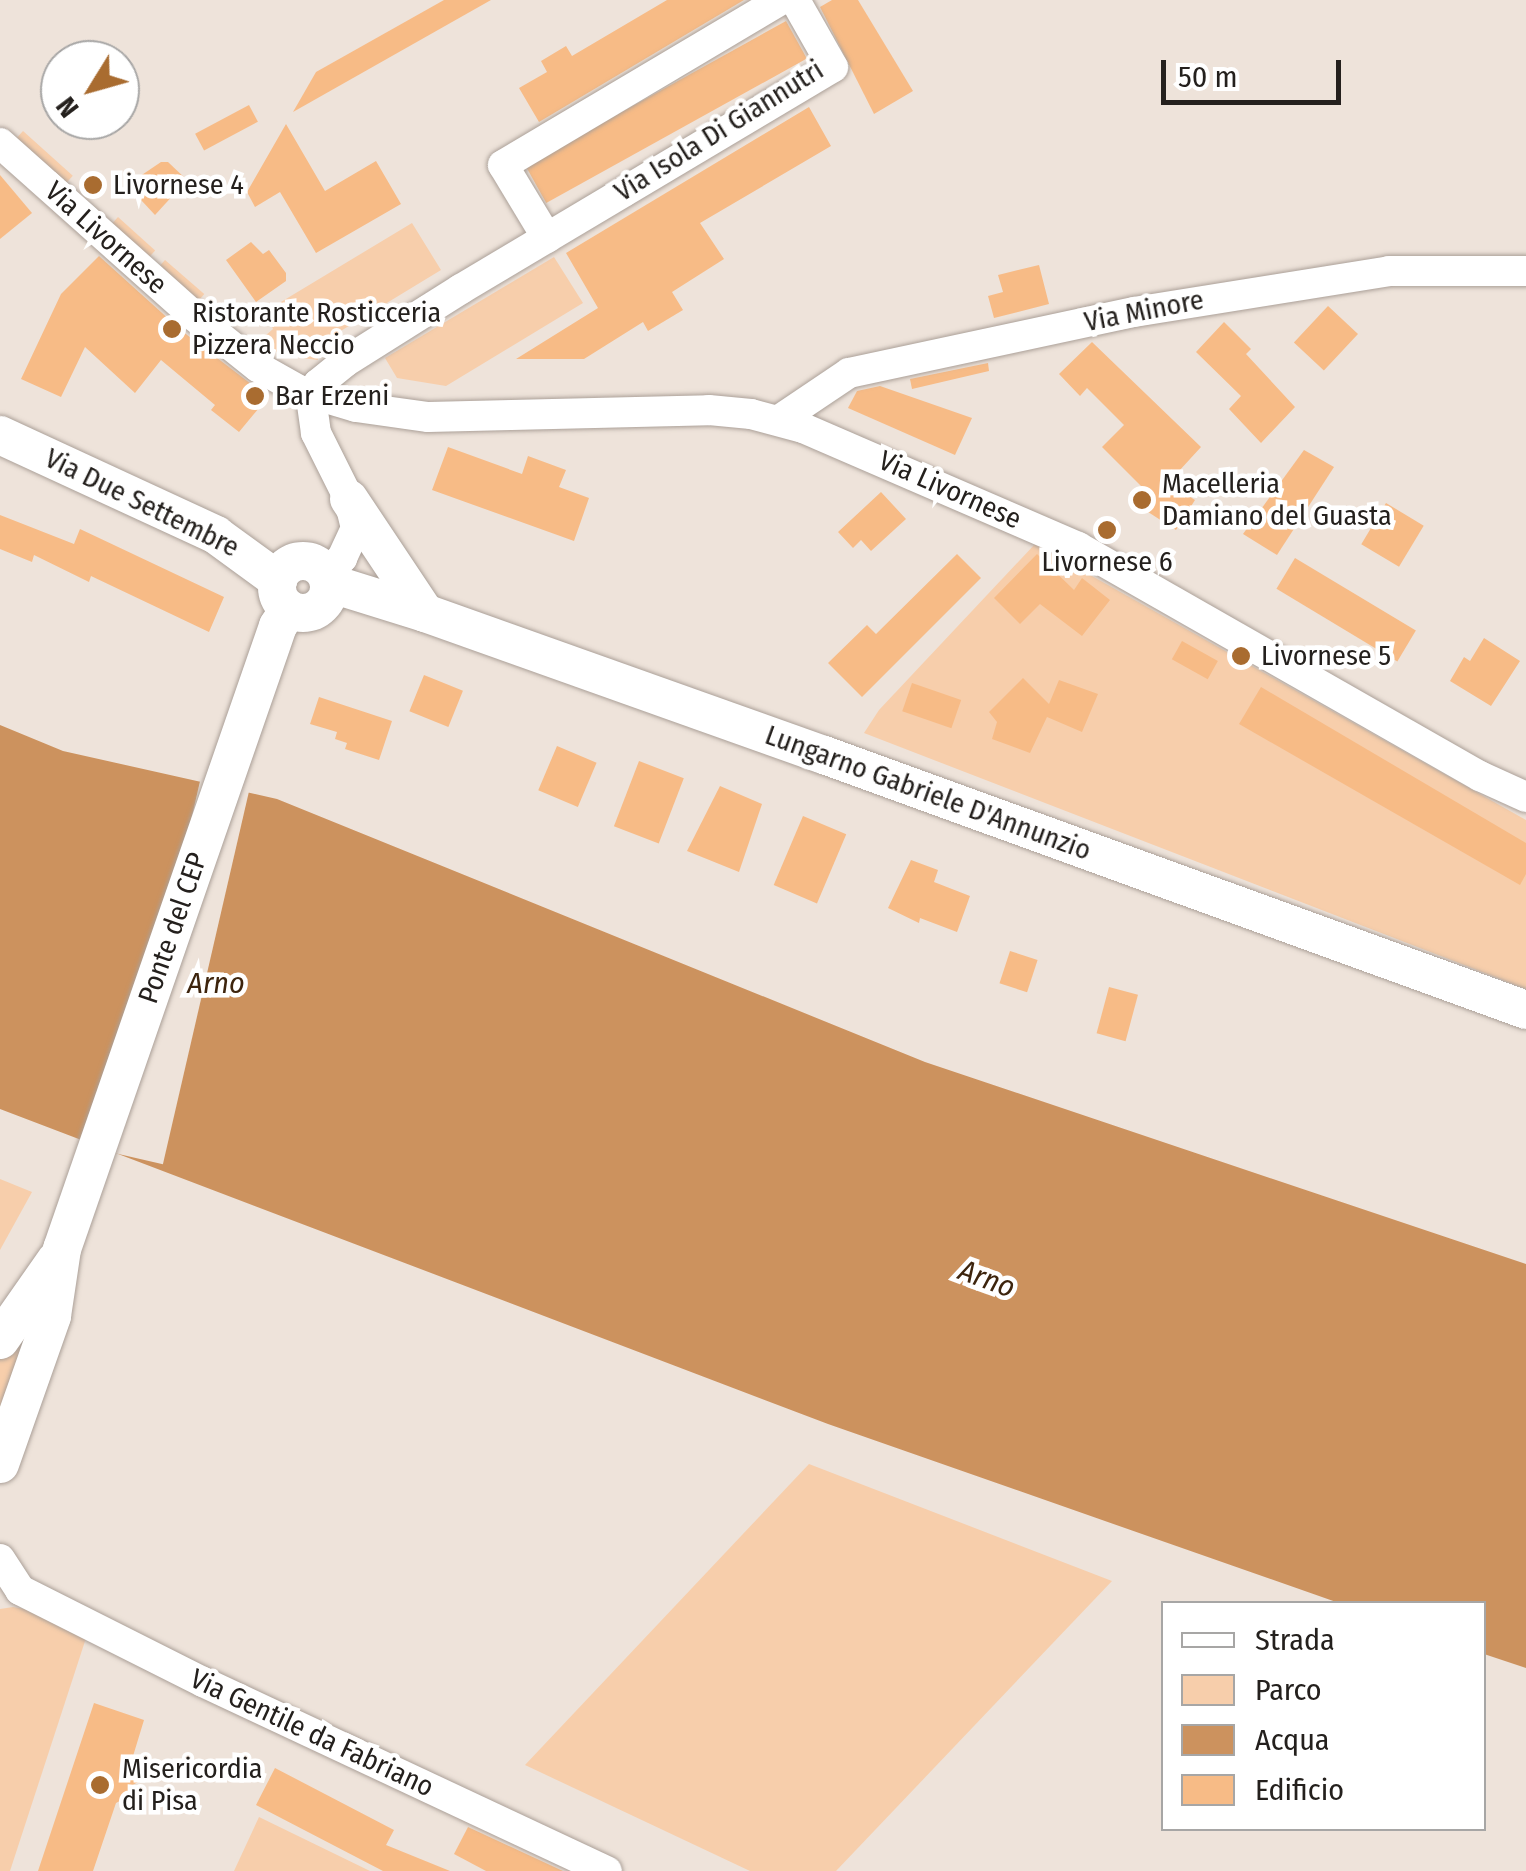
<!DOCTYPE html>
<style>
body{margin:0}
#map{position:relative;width:1526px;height:1871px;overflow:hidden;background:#eee3da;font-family:"Fira Sans Condensed",sans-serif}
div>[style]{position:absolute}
.green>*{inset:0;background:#f7ceab;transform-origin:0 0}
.water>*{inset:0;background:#cc925e}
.pier>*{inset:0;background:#eee3da;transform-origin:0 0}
.building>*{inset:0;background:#f7bb86;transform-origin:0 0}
.roads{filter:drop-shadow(0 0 2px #aba098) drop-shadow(0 0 2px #aba098)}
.minor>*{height:30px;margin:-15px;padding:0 15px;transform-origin:15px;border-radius:15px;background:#fff}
.major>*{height:38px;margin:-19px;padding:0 19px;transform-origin:19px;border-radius:19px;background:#fff}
.major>.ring{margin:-19px;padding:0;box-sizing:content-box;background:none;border:38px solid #fff;border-radius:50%}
.dots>*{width:28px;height:28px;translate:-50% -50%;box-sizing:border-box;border:5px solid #fff;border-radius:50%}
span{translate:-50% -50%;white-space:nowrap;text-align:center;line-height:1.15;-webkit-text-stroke:9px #fff;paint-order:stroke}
.street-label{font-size:28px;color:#24201d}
.poi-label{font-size:28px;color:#24201d}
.left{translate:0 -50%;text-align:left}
.water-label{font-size:30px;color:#3d240d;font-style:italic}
.legend{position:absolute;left:1161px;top:1601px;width:325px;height:230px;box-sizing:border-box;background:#fff;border:2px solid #a7a6a5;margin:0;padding:12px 18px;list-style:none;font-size:30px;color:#24201d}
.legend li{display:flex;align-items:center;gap:20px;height:50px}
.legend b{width:50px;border:2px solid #a7a6a5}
.north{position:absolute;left:40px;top:40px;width:100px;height:100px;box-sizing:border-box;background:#fff;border:2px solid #a7a6a5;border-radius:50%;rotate:233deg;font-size:28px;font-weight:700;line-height:40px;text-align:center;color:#24201d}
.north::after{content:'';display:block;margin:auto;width:35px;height:45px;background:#a96c30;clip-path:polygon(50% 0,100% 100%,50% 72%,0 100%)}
.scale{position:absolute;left:1161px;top:60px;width:180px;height:45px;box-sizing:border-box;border:5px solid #24201d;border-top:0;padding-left:12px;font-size:30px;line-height:35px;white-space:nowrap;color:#24201d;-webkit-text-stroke:8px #fff;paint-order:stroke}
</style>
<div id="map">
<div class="green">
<div style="left:23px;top:131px;width:67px;height:9px;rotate:42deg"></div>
<div style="left:118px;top:217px;width:50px;height:9px;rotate:42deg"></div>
<div style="clip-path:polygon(412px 223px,441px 270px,316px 346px,318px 360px,285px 356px,258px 342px,273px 329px,266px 311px)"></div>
<div style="clip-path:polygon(554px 257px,583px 303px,446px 386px,397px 378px,385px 358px)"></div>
<div style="left:165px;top:260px;width:52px;height:10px;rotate:41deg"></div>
<div style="clip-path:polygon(1035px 544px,1526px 820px,1526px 989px,864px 733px,879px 710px)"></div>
<div style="clip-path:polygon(0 1179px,32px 1192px,0 1250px)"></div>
<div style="clip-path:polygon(19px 1337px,33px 1347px,0 1430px,0 1357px)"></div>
<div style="clip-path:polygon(809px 1464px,1112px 1581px,836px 1871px,750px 1871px,525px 1765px)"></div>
<div style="clip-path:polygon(13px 1607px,30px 1610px,87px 1635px,10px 1871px,0 1871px,0 1609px)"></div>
<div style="clip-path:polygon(259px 1817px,370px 1871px,234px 1871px)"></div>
</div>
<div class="water">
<div style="clip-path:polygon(0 725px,63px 751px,277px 799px,925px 1062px,1526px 1264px,1526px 1668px,1484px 1654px,1484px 1604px,1339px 1603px,828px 1424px,0 1109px)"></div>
</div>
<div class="pier">
<div style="left:201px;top:777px;width:50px;height:386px;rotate:13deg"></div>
</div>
<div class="building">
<div style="clip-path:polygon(444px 0,491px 0,293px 112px,316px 72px)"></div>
<div style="clip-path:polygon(667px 0,744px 0,539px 122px,519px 88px,547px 72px,541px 61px,566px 46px,572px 56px)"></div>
<div style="clip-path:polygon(832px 0,858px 0,913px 91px,874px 114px,820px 7px)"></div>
<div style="left:786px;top:21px;width:43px;height:298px;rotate:61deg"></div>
<div style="left:249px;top:105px;width:19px;height:61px;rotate:62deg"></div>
<div style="clip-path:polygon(809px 107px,831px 146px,700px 223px,724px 259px,672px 292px,683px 310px,648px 331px,643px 322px,584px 359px,516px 359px,598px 308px,566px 253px)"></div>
<div style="clip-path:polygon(286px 124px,325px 191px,376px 161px,401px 204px,316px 253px,280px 192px,255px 207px,247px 192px)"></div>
<div style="clip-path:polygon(161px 162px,168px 162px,187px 180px,155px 215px,127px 185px)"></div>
<div style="clip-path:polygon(0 175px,32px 213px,0 239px)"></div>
<div style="clip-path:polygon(251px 242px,263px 254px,269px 250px,286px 273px,286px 281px,256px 302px,226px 260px)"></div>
<div style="clip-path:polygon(99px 256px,182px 331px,268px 397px,239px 432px,211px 410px,215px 405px,161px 360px,135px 393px,85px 347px,61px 397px,21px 379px,61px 294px)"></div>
<div style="clip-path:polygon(1039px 265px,1049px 304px,994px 318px,988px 296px,1003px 292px,998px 275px)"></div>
<div style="left:1328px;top:306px;width:41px;height:50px;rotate:43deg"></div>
<div style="clip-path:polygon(1224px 322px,1251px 349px,1246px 354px,1295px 407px,1261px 443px,1229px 409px,1241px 396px,1196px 352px)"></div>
<div style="clip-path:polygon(1092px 342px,1201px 447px,1168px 483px,1195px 500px,1176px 530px,1131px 501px,1141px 486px,1102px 447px,1124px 425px,1087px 388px,1080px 396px,1059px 374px)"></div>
<div style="clip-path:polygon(988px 363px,989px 371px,912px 389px,910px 379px)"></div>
<div style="clip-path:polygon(880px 386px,972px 418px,955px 455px,848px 408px,857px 391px)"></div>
<div style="clip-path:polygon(448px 447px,522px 474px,528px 456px,566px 470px,559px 487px,589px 498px,574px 541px,432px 490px)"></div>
<div style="clip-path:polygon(1304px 450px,1334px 467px,1277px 555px,1243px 534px)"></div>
<div style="clip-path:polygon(881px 492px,906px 519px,871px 551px,861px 540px,853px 548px,838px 532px)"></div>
<div style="left:1386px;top:503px;width:44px;height:48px;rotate:31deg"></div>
<div style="clip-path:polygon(0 515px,74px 544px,80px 529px,224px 597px,209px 632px,91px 576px,89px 582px,34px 555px,32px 562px,0 549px)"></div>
<div style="clip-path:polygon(957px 554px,981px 578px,862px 697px,828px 663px,867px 625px,876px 634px)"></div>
<div style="clip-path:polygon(1037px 554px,1074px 590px,1082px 578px,1110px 600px,1082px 636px,1040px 604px,1020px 624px,994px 598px)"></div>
<div style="left:1295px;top:558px;width:141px;height:36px;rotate:31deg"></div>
<div style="clip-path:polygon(1484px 638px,1520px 661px,1491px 706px,1450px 681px,1464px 657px,1470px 661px)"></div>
<div style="left:1182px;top:641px;width:41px;height:21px;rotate:29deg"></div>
<div style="left:424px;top:675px;width:42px;height:39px;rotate:22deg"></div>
<div style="clip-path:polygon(1023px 678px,1049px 704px,1059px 680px,1098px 694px,1082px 732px,1047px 717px,1030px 753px,992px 739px,997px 722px,989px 712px)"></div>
<div style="left:912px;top:683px;width:52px;height:30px;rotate:19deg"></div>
<div style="clip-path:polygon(1261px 687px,1526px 843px,1526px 874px,1520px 885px,1239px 724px)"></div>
<div style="clip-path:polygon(319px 697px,392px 721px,379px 760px,345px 749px,347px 743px,335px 739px,337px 732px,310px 724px)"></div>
<div style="left:557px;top:746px;width:43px;height:48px;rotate:23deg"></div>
<div style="left:639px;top:761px;width:48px;height:70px;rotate:21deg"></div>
<div style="clip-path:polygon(720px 786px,762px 804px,739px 872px,687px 851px)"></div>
<div style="left:803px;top:816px;width:47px;height:75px;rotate:23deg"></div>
<div style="clip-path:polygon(911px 860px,938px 870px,934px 882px,970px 896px,957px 932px,920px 918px,919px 923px,888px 908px)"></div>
<div style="left:1010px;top:951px;width:29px;height:34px;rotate:18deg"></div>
<div style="left:1109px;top:987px;width:30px;height:48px;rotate:15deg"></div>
<div style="clip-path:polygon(94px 1703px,144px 1720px,130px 1766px,138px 1782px,129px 1787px,133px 1794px,116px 1803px,93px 1871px,38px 1871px)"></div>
<div style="clip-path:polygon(275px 1768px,394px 1830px,386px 1845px,450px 1871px,383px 1871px,256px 1805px)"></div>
<div style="clip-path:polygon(468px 1827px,563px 1871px,486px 1871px,454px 1854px)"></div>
</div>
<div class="roads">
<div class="minor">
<div style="left:0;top:143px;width:260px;rotate:41.7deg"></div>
<div style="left:194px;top:316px;width:82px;rotate:38.6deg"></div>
<div style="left:258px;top:367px;width:47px;rotate:29.3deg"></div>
<div style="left:299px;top:390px;width:59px;rotate:16.6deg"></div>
<div style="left:356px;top:407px;width:73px;rotate:7.9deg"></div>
<div style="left:428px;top:417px;width:281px;rotate:-1.4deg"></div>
<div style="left:709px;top:410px;width:42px;rotate:5.4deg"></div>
<div style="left:751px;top:414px;width:54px;rotate:15.1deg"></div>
<div style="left:803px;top:428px;width:300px;rotate:23.4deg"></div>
<div style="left:1078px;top:547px;width:463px;rotate:29.7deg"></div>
<div style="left:1480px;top:776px;width:51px;rotate:24.5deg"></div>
<div style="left:547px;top:238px;width:85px;rotate:-121.1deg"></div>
<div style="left:503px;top:165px;width:323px;rotate:-30.7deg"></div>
<div style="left:779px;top:420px;width:84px;rotate:-33.9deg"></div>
<div style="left:849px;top:373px;width:291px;rotate:-12.1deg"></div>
<div style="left:1134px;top:312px;width:258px;rotate:-9.1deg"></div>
<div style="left:1389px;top:271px;width:137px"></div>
<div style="left:325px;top:573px;width:23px;rotate:-41deg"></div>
<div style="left:342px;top:558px;width:33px;rotate:-65deg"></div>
<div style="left:356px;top:528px;width:30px;rotate:-104deg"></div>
<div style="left:349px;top:499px;width:74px;rotate:-116.6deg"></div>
<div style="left:316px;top:433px;width:30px;rotate:-98deg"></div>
<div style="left:312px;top:403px;width:20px;rotate:-72deg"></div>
<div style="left:318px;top:384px;width:35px;rotate:-39deg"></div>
<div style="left:345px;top:362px;width:137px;rotate:-32.2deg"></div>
<div style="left:461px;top:289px;width:433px;rotate:-30.8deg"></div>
<div style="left:833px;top:67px;width:77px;rotate:-119.6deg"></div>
<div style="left:0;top:1559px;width:37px;rotate:57deg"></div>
<div style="left:20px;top:1590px;width:205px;rotate:26.7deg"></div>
<div style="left:203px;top:1682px;width:446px;rotate:25.1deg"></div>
</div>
<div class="major">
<div style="left:0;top:435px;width:238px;rotate:24.8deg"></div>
<div style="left:216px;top:535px;width:77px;rotate:36deg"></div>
<div style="left:349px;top:499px;width:137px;rotate:56.3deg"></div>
<div class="ring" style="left:277px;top:561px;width:14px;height:14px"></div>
<div style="left:329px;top:583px;width:101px;rotate:17.4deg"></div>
<div style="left:425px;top:613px;width:424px;rotate:19.6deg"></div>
<div style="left:824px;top:755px;width:747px;rotate:19.96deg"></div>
<div style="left:0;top:1340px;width:98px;rotate:-55deg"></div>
<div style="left:0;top:1464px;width:157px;rotate:-70.6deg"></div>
<div style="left:52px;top:1316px;width:68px;rotate:-81.5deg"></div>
<div style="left:62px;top:1249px;width:659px;rotate:-70.88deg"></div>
<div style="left:278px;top:626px;width:20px;rotate:-57deg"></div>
</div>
</div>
<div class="dots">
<div style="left:93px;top:185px;background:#a96c30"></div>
<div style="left:172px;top:329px;background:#a96c30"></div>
<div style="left:255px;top:396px;background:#a96c30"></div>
<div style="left:1142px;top:500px;background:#a96c30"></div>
<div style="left:1107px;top:530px;background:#a96c30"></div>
<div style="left:1241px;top:656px;background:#a96c30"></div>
<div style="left:100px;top:1785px;background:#a96c30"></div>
</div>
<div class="street-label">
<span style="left:719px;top:131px;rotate:-32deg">Via Isola Di Giannutri</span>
<span style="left:106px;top:238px;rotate:42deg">Via Livornese</span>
<span style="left:1144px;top:311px;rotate:-11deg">Via Minore</span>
<span style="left:950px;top:490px;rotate:24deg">Via Livornese</span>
<span style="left:142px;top:503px;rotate:26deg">Via Due Settembre</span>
<span style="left:928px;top:793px;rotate:20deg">Lungarno Gabriele D'Annunzio</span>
<span style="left:173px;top:928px;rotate:-71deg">Ponte del CEP</span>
<span style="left:312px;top:1733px;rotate:25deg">Via Gentile da Fabriano</span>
</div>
<div class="poi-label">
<span class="left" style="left:113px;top:185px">Livornese 4</span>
<span class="left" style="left:192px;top:329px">Ristorante Rosticceria<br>Pizzera Neccio</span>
<span class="left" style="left:275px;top:396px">Bar Erzeni</span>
<span class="left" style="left:1162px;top:500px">Macelleria<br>Damiano del Guasta</span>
<span style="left:1107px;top:562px">Livornese 6</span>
<span class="left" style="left:1261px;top:656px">Livornese 5</span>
<span class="left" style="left:122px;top:1785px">Misericordia<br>di Pisa</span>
</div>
<div class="water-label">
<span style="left:216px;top:983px">Arno</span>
<span style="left:987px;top:1279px;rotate:20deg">Arno</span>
</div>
<ul class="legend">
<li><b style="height:12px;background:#fff"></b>Strada</li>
<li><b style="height:28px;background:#f7ceab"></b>Parco</li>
<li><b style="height:28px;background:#cc925e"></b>Acqua</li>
<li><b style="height:28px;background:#f7bb86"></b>Edificio</li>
</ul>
<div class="north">N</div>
<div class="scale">50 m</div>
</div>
